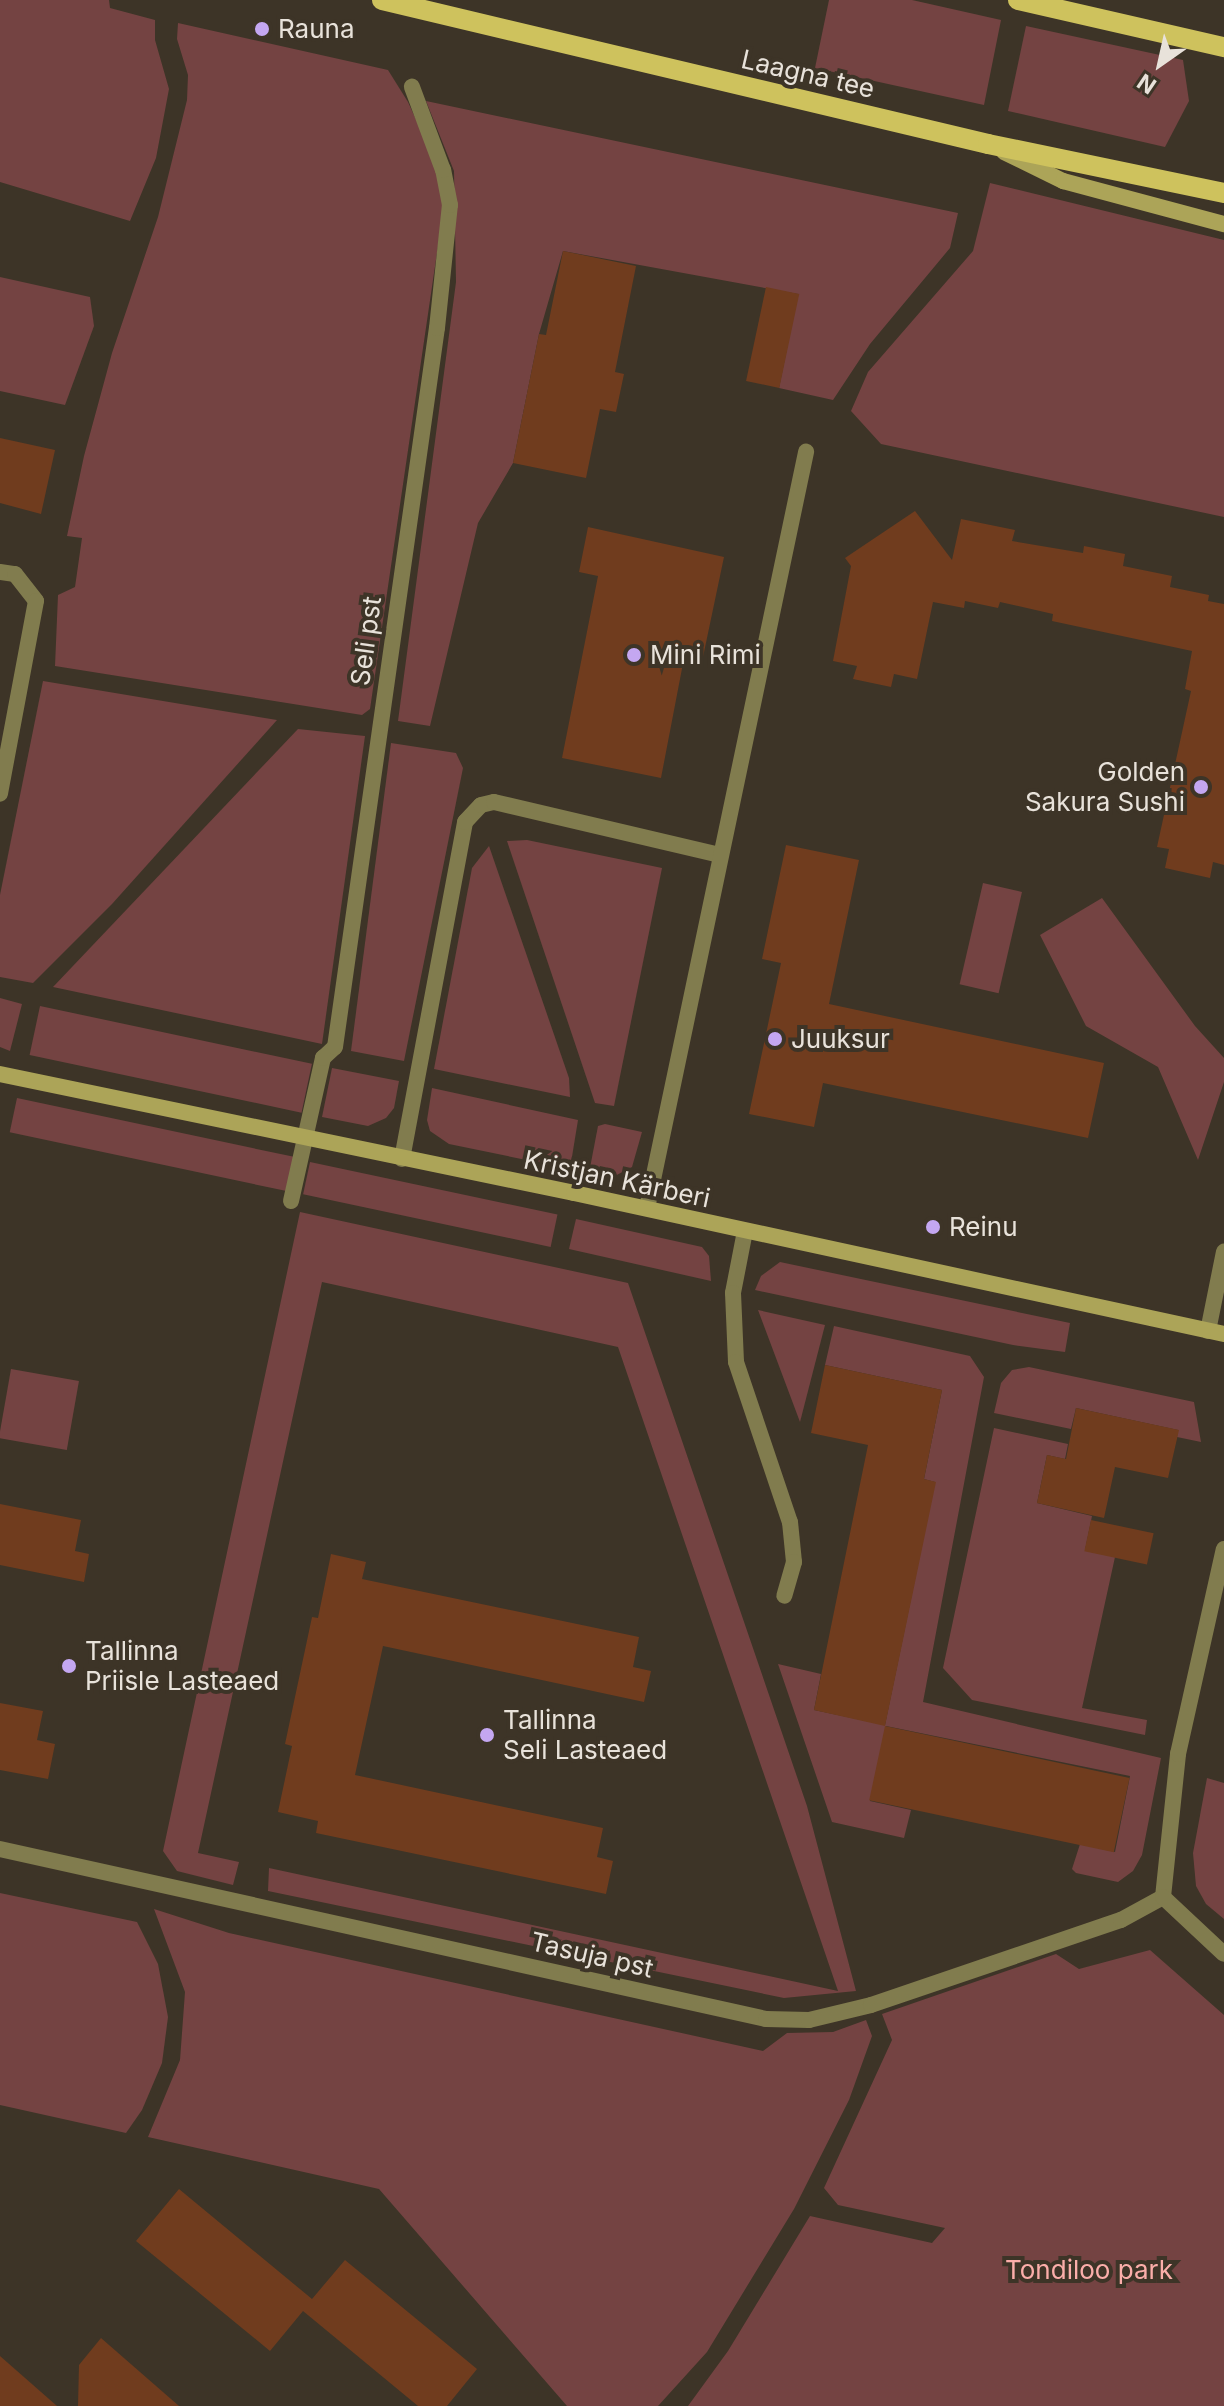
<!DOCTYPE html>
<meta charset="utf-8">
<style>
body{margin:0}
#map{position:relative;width:1224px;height:2406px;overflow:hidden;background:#3d3427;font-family:Inter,sans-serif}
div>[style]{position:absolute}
.green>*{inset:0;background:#744342;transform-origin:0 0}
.building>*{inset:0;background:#703c1e;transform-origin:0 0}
.street>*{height:16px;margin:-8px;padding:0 8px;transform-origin:8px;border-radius:8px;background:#817c4e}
.secondary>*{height:16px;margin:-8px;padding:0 8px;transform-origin:8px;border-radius:8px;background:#aca458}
.primary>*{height:20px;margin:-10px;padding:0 10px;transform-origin:10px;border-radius:10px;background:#cec25d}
.dots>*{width:22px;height:22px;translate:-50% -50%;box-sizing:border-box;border:4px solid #3d3427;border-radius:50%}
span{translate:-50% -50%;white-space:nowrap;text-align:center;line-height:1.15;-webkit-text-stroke:8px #3d3427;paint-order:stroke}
.poi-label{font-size:26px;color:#e8e2da}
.left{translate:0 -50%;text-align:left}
.right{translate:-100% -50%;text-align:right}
.street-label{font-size:26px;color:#e8e2da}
.park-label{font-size:26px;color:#fbaeaa}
.north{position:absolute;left:1120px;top:24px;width:80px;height:80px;-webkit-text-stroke:6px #3d3427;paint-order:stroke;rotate:214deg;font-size:22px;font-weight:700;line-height:32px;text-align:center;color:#e8e2da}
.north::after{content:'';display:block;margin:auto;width:28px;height:36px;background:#e8e2da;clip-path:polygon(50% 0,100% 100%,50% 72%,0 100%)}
</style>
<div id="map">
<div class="green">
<div style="clip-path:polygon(0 0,109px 0,110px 8px,155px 20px,155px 40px,169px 89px,156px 158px,130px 221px,0 182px)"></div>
<div style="clip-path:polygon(829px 0,912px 0,1001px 20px,984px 105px,815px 68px)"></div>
<div style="clip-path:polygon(178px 23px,388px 70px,408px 102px,439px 170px,444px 205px,370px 709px,362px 715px,55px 666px,58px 595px,75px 587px,82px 538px,67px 536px,84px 456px,112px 353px,158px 217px,187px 100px,188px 75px,177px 39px)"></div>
<div style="clip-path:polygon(1026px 26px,1183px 60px,1189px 101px,1165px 147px,1008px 111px)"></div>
<div style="clip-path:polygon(426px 101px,958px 213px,950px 248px,870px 344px,833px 400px,779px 388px,798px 294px,563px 251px,539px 334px,513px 463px,478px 523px,430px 726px,398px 721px,456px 282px,454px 171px)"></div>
<div style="clip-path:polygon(990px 183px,1224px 240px,1224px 517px,881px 444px,851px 411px,868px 372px,973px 251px)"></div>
<div style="clip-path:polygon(0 277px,90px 297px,94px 326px,65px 405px,0 391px)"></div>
<div style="clip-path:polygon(43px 681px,277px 720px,112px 904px,33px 983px,0 977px,0 895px)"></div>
<div style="clip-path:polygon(298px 729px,365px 736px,322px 1044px,53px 987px)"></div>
<div style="clip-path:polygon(391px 743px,456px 753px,463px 768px,404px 1061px,351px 1051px)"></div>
<div style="clip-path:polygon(527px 840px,662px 868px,614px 1106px,595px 1103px,507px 841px)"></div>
<div style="clip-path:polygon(489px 846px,569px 1078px,570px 1097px,434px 1069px,472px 868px)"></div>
<div style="left:983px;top:883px;width:40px;height:104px;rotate:13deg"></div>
<div style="clip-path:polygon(1102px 898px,1195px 1026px,1224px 1058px,1224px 1082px,1198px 1160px,1158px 1067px,1086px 1026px,1040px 935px)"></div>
<div style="clip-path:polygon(0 998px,22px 1004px,10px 1051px,0 1047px)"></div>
<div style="left:40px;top:1006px;width:278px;height:50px;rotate:12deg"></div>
<div style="clip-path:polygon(332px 1068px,399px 1081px,394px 1108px,386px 1118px,368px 1126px,322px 1117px)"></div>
<div style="clip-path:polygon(432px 1088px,578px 1120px,570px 1169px,449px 1144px,430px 1131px,427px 1120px)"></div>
<div style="left:17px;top:1098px;width:283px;height:35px;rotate:12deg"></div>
<div style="clip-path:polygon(605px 1124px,642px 1132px,632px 1167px,611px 1178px,589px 1173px,598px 1126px)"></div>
<div style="left:310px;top:1162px;width:253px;height:33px;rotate:12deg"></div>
<div style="clip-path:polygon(300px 1212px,628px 1283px,807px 1806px,856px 1991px,784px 1998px,268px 1891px,269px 1868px,838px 1991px,618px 1347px,322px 1282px,198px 1853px,239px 1862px,233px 1885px,177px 1871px,163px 1851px)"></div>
<div style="clip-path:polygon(576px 1219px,702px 1247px,709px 1256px,711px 1281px,569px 1249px)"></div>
<div style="clip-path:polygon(780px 1262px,1070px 1323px,1065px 1352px,1013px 1345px,755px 1290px,761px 1276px)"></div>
<div style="clip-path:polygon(758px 1310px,825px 1325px,800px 1422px)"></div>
<div style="clip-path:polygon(834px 1326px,970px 1356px,984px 1377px,923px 1702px,1161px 1758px,1142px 1855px,1133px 1871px,1118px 1882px,1076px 1873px,1072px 1869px,1080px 1844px,1115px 1852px,1130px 1776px,886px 1726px,870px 1801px,911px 1810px,904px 1838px,832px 1822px,778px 1664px,821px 1674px,814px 1710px,885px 1725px,935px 1482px,924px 1479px,942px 1390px,825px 1365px)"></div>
<div style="clip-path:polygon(1029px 1367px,1194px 1402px,1201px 1442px,1177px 1437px,1178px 1430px,1076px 1408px,1071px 1429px,994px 1413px,1001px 1383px,1012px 1370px)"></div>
<div style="left:11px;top:1369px;width:69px;height:70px;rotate:10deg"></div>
<div style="clip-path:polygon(994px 1428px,1068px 1444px,1065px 1459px,1047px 1455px,1037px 1503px,1092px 1516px,1085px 1550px,1115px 1557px,1082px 1708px,1147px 1720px,1145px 1735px,972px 1700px,943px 1668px)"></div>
<div style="clip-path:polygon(1207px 1778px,1224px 1783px,1224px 1919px,1206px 1904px,1196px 1886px,1193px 1853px)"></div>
<div style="clip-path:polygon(0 1893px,137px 1922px,158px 1964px,168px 2017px,162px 2063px,142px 2110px,126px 2133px,0 2105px)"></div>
<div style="clip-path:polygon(154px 1909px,229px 1933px,763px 2051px,787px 2033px,833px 2032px,866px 2020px,872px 2036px,849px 2100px,794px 2209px,707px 2352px,658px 2406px,567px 2406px,379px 2189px,148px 2137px,180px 2060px,185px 1992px)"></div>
<div style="clip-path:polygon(1150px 1950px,1224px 2015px,1224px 2406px,688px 2406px,728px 2351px,810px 2216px,932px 2243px,945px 2228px,838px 2205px,824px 2188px,892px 2040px,882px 2014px,1056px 1954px,1079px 1969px)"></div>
</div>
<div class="building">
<div style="clip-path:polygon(563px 251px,636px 266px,615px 372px,624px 374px,616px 412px,600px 409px,586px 478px,513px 463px,539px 334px,546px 335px)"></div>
<div style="left:766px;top:287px;width:34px;height:96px;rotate:12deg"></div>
<div style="clip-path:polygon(0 438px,55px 450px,41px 514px,0 503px)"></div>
<div style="clip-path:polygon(915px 511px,952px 560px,961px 519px,1015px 530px,1012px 541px,1083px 553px,1084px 546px,1125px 554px,1123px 566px,1172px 576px,1170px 587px,1209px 595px,1208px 601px,1224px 604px,1224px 865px,1213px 862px,1210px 878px,1165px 868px,1169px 849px,1157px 847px,1191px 691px,1185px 689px,1192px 651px,1052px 621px,1053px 614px,1000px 602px,998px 608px,965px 601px,964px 608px,933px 602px,917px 679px,894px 674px,891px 687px,853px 679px,857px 666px,833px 661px,851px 566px,845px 558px)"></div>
<div style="clip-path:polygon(588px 527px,724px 557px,703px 657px,685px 653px,661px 778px,562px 758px,598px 576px,579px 572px)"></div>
<div style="clip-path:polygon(786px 845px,859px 860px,829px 1004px,1104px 1063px,1088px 1138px,823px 1083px,814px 1127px,749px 1114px,781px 963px,762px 959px)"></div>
<div style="clip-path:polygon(825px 1365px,942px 1390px,924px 1479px,936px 1482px,885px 1726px,814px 1710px,868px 1445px,811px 1433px)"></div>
<div style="clip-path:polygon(1076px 1408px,1179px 1430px,1168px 1478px,1115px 1467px,1104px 1518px,1037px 1503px,1047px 1455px,1066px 1459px)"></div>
<div style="clip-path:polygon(0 1504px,81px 1520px,75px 1551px,89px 1554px,84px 1582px,0 1565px)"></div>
<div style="left:1091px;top:1520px;width:64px;height:32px;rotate:12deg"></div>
<div style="clip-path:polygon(331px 1554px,366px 1562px,362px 1579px,639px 1637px,633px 1667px,651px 1671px,644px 1702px,383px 1646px,355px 1775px,603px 1828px,597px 1857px,613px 1861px,606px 1894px,316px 1833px,318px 1821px,278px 1812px,292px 1746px,285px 1744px,312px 1617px,318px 1618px)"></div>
<div style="clip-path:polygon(0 1703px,43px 1711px,37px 1740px,55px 1744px,48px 1779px,0 1770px)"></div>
<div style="left:885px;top:1726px;width:250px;height:76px;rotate:12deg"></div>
<div style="clip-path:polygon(179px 2189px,312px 2299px,345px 2260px,477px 2369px,447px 2406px,418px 2406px,303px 2311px,270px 2351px,136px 2241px)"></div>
<div style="clip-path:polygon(101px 2338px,179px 2406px,78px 2406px,79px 2365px)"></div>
<div style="clip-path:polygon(0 2356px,57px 2406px,0 2406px)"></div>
</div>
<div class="street">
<div style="left:0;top:572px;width:15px;rotate:8deg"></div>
<div style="left:15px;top:574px;width:34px;rotate:52deg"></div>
<div style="left:36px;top:601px;width:196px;rotate:100.6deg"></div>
<div style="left:402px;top:1159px;width:343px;rotate:-79.4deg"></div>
<div style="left:465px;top:822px;width:23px;rotate:-47deg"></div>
<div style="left:481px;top:805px;width:13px;rotate:-13deg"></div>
<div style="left:494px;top:802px;width:232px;rotate:13.2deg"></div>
<div style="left:291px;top:1201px;width:147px;rotate:-77.4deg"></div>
<div style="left:323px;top:1058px;width:16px;rotate:-43deg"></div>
<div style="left:335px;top:1047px;width:726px;rotate:-81.93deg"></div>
<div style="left:437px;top:328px;width:124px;rotate:-84deg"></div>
<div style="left:450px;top:205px;width:36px;rotate:-101deg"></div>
<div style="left:443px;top:170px;width:89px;rotate:-110.5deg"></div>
<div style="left:647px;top:1208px;width:773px;rotate:-78.12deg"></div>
<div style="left:745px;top:1231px;width:63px;rotate:101deg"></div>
<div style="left:733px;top:1293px;width:69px;rotate:87.5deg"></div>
<div style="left:736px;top:1362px;width:169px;rotate:71.4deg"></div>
<div style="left:790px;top:1522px;width:40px;rotate:84.3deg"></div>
<div style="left:794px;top:1562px;width:35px;rotate:106deg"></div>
<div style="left:1208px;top:1331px;width:81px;rotate:-78.6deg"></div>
<div style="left:0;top:1849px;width:785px;rotate:12.51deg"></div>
<div style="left:766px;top:2019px;width:43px;rotate:1.3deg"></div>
<div style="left:809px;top:2020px;width:64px;rotate:-13.6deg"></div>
<div style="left:871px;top:2005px;width:264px;rotate:-18.8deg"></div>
<div style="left:1121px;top:1920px;width:48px;rotate:-28.7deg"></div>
<div style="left:1163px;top:1897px;width:144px;rotate:-84deg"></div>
<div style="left:1178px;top:1754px;width:210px;rotate:-77.4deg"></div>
<div style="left:1163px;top:1897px;width:83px;rotate:43.1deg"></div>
</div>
<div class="secondary">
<div style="left:1004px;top:152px;width:66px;rotate:26.2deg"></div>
<div style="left:1063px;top:181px;width:167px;rotate:15deg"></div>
<div style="left:0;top:1074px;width:586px;rotate:11.71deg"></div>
<div style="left:574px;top:1193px;width:665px;rotate:12.24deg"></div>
</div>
<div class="primary">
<div style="left:382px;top:0;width:623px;rotate:13.37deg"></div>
<div style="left:988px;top:144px;width:241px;rotate:11.7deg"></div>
<div style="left:1018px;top:0;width:211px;rotate:12.9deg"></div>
</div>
<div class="dots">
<div style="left:262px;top:29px;background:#c4a7f1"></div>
<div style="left:634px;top:655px;background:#c4a7f1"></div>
<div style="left:1201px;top:787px;background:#c4a7f1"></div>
<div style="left:775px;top:1039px;background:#c4a7f1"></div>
<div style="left:933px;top:1227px;background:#c4a7f1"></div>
<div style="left:69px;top:1666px;background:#c4a7f1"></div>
<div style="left:487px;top:1735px;background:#c4a7f1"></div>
</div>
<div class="poi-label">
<span class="left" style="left:278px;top:29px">Rauna</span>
<span class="left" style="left:650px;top:655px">Mini Rimi</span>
<span class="right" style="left:1185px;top:787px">Golden<br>Sakura Sushi</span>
<span class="left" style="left:791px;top:1039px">Juuksur</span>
<span class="left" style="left:949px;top:1227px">Reinu</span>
<span class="left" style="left:85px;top:1666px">Tallinna<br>Priisle Lasteaed</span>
<span class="left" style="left:503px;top:1735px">Tallinna<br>Seli Lasteaed</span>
</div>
<div class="street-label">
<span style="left:808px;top:74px;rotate:13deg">Laagna tee</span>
<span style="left:366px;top:641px;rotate:-82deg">Seli pst</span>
<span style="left:617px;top:1179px;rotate:12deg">Kristjan Kärberi</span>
<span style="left:592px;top:1955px;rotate:13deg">Tasuja pst</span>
</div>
<div class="park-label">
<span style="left:1089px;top:2270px">Tondiloo park</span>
</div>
<div class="north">N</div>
</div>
